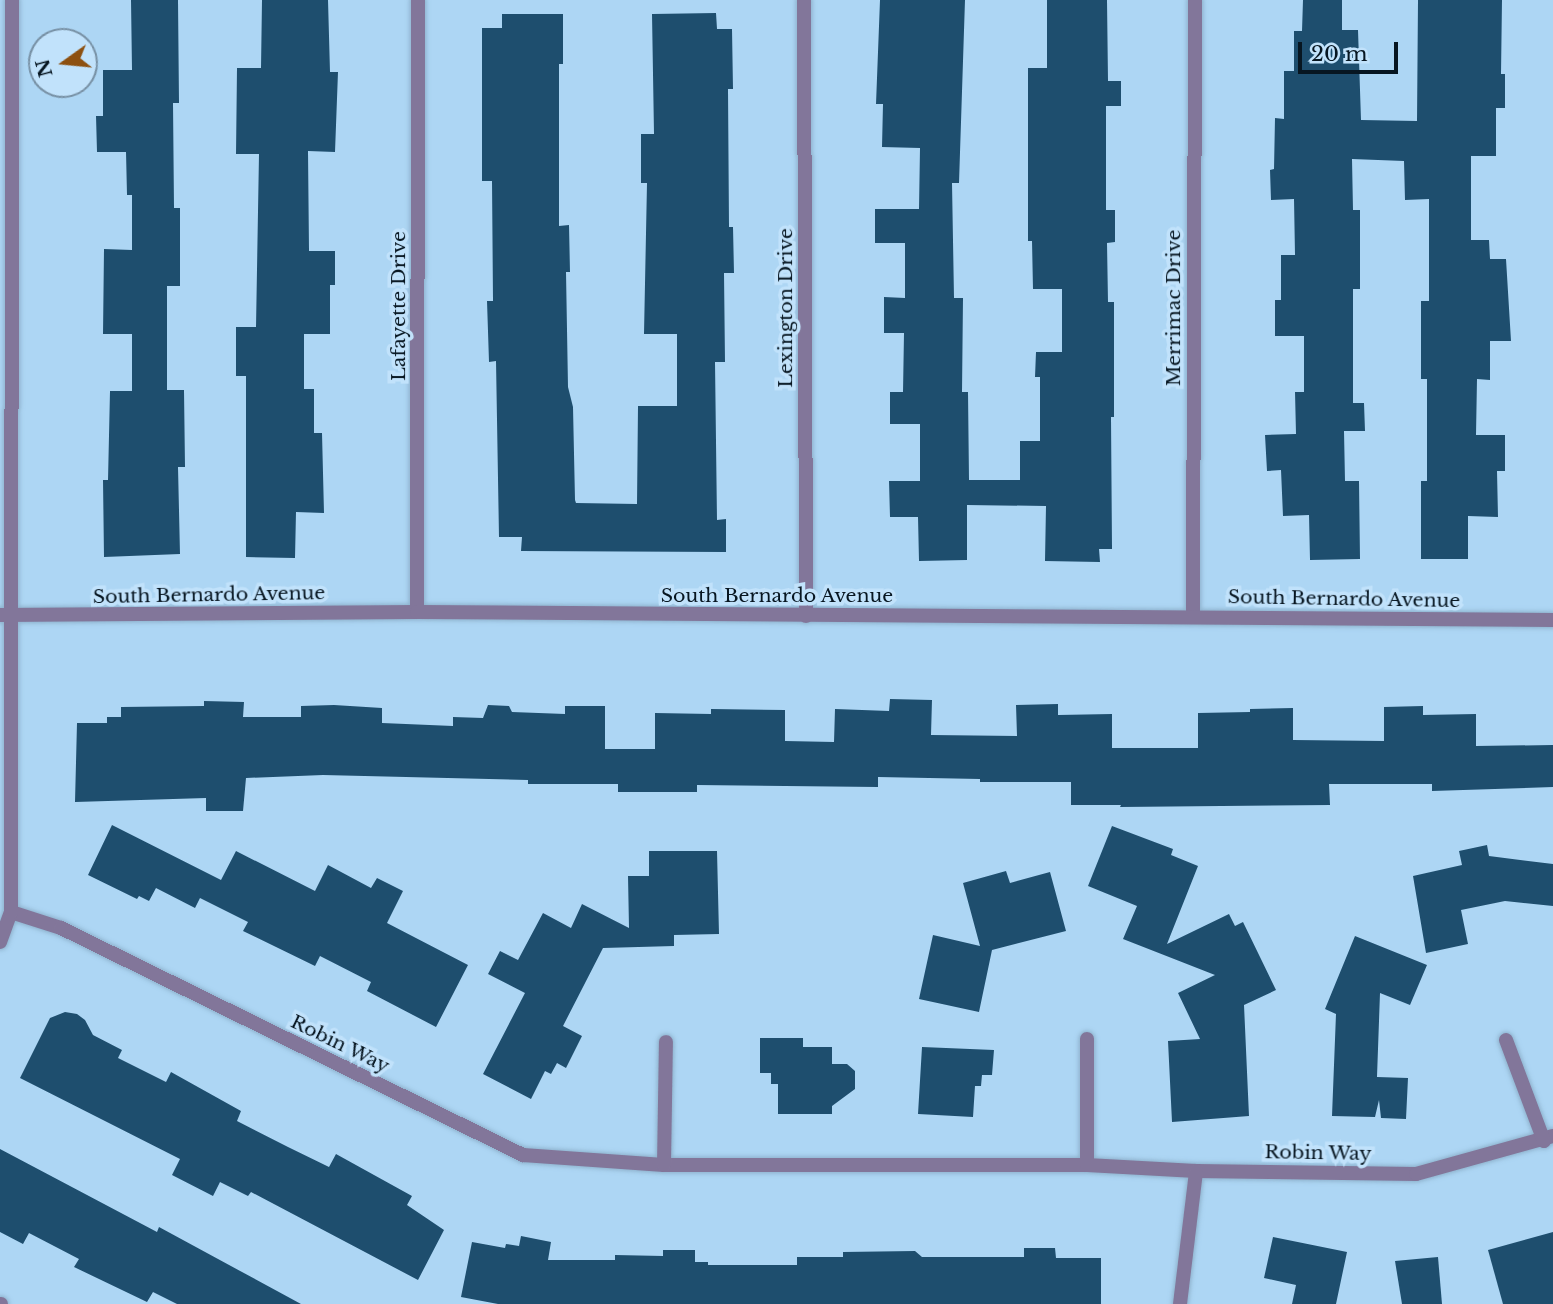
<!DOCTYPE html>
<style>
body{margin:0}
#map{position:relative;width:1553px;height:1304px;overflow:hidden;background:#add6f4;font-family:"Libre Baskerville",serif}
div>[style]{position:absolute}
.building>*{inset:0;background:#1e4e6e}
.roads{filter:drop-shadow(0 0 2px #8fb3ce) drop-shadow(0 0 2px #8fb3ce)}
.minor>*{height:14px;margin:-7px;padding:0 7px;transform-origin:7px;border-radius:7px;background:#82769a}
.tertiary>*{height:14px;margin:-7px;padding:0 7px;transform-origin:7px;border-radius:7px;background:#82769a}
span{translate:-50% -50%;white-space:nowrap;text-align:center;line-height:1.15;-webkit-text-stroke:7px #c1e2fb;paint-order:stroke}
.street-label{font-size:19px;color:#071621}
.north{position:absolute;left:28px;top:28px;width:70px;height:70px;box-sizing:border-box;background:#c1e2fb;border:2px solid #7790a4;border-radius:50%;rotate:255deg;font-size:19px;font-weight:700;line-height:28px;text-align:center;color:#071621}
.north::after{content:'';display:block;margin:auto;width:24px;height:32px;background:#8d5010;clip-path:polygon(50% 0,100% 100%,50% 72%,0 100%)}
.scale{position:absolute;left:1298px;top:42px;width:100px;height:32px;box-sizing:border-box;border:4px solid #071621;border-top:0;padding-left:9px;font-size:21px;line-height:24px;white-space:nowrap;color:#071621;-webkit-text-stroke:5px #c1e2fb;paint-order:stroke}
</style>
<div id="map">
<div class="building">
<div style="clip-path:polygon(131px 0,178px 0,179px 103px,173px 103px,174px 208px,180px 208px,180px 286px,167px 286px,167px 390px,184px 390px,185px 467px,178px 467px,180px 554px,104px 557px,103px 480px,108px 480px,110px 391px,132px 391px,132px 334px,103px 334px,104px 249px,132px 250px,132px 195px,127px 195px,126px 152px,97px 152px,96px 116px,103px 116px,103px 70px,132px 70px)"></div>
<div style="clip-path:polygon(262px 0,328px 0,330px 72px,338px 72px,335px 152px,308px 151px,309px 251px,335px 251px,335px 285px,330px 285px,330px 334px,304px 334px,304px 389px,314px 389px,314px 433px,322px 433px,324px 513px,296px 512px,295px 558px,246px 557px,246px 376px,236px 376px,236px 327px,256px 327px,259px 154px,236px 154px,237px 68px,261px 68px)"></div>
<div style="clip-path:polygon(880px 0,965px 0,959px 183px,952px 183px,954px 298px,963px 298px,962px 392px,968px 392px,969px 480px,1020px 480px,1020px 441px,1040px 441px,1040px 377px,1035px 377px,1036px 352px,1062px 352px,1062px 289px,1033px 289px,1032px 241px,1028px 241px,1028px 68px,1047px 68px,1047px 0,1107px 0,1108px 81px,1121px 81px,1121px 106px,1106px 106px,1106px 210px,1115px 210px,1115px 242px,1107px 243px,1108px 302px,1114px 302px,1114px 417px,1111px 417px,1112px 549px,1099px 549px,1100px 562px,1045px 561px,1046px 506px,967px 505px,967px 560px,919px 561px,918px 517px,890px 517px,889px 481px,920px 481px,920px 424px,890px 424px,890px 392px,903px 392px,904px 333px,884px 333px,884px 297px,905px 298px,905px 243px,875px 243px,875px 209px,919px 209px,920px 148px,882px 147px,883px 104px,876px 104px)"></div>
<div style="clip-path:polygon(1303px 0,1342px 0,1342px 30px,1358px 30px,1361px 120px,1417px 121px,1418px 0,1502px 0,1501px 74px,1505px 74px,1505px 108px,1496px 108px,1496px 156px,1471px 156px,1471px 240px,1489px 240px,1490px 259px,1506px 259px,1511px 341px,1490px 341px,1490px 380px,1477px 379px,1476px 435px,1505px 435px,1505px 471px,1497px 471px,1498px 517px,1468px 516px,1468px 559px,1421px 559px,1421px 481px,1427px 481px,1427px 379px,1421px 379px,1421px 301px,1429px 301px,1429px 199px,1405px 200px,1404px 161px,1352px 159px,1353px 210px,1360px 210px,1360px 289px,1353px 289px,1353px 403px,1364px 403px,1365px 431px,1344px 431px,1345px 481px,1359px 481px,1360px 559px,1310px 560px,1309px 515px,1283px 516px,1281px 470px,1267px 471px,1265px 435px,1296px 434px,1295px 392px,1304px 392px,1304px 336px,1275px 336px,1275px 300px,1281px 300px,1281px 255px,1295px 255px,1294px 199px,1271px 200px,1270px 170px,1274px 169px,1275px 118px,1284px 119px,1284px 71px,1294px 71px,1294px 31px,1302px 31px)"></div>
<div style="clip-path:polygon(716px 13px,717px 29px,732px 29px,733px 89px,728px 89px,729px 227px,733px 227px,734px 273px,724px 273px,725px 362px,715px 362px,717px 520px,726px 519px,726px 552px,521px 551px,522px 537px,499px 537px,496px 361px,489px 362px,487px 301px,493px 301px,492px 181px,482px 181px,482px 28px,502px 28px,502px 14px,563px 14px,563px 64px,559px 64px,559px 226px,569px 225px,570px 272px,566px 272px,568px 387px,573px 407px,575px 500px,576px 503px,637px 504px,638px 406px,677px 406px,677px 334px,644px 334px,647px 183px,641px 183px,641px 134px,654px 134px,652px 14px)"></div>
<div style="clip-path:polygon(890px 699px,932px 700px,931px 735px,1017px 736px,1016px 705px,1058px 704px,1058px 715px,1112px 714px,1112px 748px,1198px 748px,1198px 713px,1250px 712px,1250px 709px,1293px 708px,1293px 740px,1384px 741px,1384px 707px,1423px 706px,1423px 715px,1476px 714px,1476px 746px,1553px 745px,1553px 787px,1432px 791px,1432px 784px,1329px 784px,1330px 805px,1120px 807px,1121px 805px,1071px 805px,1071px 782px,980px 782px,980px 779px,878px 777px,878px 787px,697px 785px,697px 792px,618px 792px,618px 784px,528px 784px,528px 780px,323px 775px,246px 778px,243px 811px,206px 811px,206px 798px,75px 802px,77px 723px,107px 723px,107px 717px,121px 717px,121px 707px,204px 706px,204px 701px,244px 702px,243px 717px,301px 717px,301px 706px,334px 705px,382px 708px,382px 723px,453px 726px,453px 717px,483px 718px,488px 705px,509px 706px,512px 712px,565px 714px,565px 706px,605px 706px,605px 749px,655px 749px,655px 713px,711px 714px,711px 709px,785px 710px,785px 741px,834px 742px,835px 709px,889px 711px)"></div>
<div style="clip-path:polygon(112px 825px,221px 880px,236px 851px,315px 891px,328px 865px,371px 888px,377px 878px,403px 891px,387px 923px,468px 965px,436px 1027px,367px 991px,371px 982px,320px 956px,315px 966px,243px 931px,248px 922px,200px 898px,195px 908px,156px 888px,149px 901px,139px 896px,137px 899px,88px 875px)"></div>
<div style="clip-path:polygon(1112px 826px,1173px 849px,1171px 855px,1198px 866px,1167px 944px,1229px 914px,1235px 926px,1243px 922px,1276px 990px,1244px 1005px,1249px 1116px,1172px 1122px,1168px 1041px,1200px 1039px,1178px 993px,1215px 975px,1123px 939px,1137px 906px,1088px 886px)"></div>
<div style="clip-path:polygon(1487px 845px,1489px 856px,1553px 864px,1553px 906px,1505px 901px,1461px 910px,1468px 944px,1426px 953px,1413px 876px,1462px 865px,1459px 851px)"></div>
<div style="clip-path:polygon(649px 851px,717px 851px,719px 934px,674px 935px,674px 946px,603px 948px,563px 1026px,582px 1036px,566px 1068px,557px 1063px,551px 1074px,545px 1071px,531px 1099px,483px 1074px,525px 993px,488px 974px,500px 951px,518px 960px,543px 913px,571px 928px,582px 904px,629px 928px,628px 876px,649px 876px)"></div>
<div style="clip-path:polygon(1006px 871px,1010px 883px,1050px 872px,1066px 931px,992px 950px,979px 1012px,919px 999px,933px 935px,980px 946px,963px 883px)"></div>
<div style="clip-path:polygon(1355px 936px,1427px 965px,1410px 1005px,1380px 993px,1377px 1077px,1408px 1078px,1406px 1119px,1381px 1118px,1379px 1100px,1375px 1117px,1332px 1116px,1336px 1014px,1325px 1009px)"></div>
<div style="clip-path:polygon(65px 1012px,77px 1014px,85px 1020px,93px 1035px,122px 1050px,118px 1058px,166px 1082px,171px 1072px,241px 1111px,237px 1121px,288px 1147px,329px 1167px,336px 1154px,412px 1196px,407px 1205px,444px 1230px,418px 1280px,251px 1192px,248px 1196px,220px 1182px,213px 1196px,172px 1175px,180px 1159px,20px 1078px,50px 1018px)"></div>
<div style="clip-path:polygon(760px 1038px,803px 1038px,803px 1047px,832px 1047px,832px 1064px,847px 1064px,855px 1071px,855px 1089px,832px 1106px,832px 1114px,778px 1114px,778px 1084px,771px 1084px,771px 1073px,760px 1073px)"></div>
<div style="clip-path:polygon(922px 1047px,994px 1050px,992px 1075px,982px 1075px,981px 1086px,975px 1086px,973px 1117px,918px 1114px)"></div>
<div style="clip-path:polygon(0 1149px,157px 1232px,159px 1227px,301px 1304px,177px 1304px,153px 1292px,147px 1302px,74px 1267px,79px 1259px,29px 1233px,23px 1244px,0 1232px)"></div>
<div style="clip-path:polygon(1553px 1232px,1553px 1304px,1503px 1304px,1488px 1250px)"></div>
<div style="clip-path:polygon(521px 1236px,551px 1242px,548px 1260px,615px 1260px,615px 1255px,663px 1256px,663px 1250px,695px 1250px,695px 1262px,708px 1262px,708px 1265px,797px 1265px,797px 1257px,843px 1257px,843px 1252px,915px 1251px,922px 1257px,1024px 1257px,1024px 1248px,1055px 1248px,1056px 1258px,1101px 1258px,1101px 1304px,498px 1304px,461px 1297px,472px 1242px,505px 1248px,506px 1244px,519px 1246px)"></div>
<div style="clip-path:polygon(1273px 1237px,1347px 1252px,1336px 1304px,1292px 1304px,1296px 1285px,1264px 1278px)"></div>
<div style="clip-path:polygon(1438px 1257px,1442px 1304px,1402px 1304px,1395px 1261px)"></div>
</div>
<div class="roads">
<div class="minor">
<div style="left:804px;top:0;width:616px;rotate:89.81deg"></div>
<div style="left:417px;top:612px;width:612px;rotate:-89.91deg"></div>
<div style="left:1193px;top:617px;width:617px;rotate:-89.81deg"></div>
<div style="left:11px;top:912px;width:52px;rotate:17.7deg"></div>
<div style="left:61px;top:928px;width:515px;rotate:26.17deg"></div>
<div style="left:523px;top:1155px;width:141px;rotate:4.1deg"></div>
<div style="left:664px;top:1165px;width:423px"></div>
<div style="left:1087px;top:1165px;width:109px;rotate:3.2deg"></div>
<div style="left:1196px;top:1171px;width:220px;rotate:0.8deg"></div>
<div style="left:1416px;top:1174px;width:142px;rotate:-15.5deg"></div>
<div style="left:1087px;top:1039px;width:126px;rotate:90deg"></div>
<div style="left:1506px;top:1040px;width:108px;rotate:69.4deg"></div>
<div style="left:664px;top:1165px;width:123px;rotate:-89.1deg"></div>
<div style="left:0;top:1304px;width:1px"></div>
<div style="left:1180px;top:1304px;width:134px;rotate:-83.1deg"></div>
</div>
<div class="tertiary">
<div style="left:0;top:615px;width:417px;rotate:-0.4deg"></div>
<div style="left:417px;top:612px;width:1136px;rotate:0.4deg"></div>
<div style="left:0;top:942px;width:32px;rotate:-70deg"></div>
<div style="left:11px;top:912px;width:912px;rotate:-89.94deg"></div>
</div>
</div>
<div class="street-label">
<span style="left:399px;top:306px;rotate:-90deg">Lafayette Drive</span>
<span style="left:786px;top:308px;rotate:-90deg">Lexington Drive</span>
<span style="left:1174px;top:308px;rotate:-90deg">Merrimac Drive</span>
<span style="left:209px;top:595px;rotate:-1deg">South Bernardo Avenue</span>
<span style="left:777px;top:596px">South Bernardo Avenue</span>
<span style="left:1344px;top:599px;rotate:1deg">South Bernardo Avenue</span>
<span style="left:340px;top:1044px;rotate:26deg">Robin Way</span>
<span style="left:1318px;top:1153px;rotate:1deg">Robin Way</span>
</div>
<div class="north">N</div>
<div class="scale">20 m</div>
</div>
